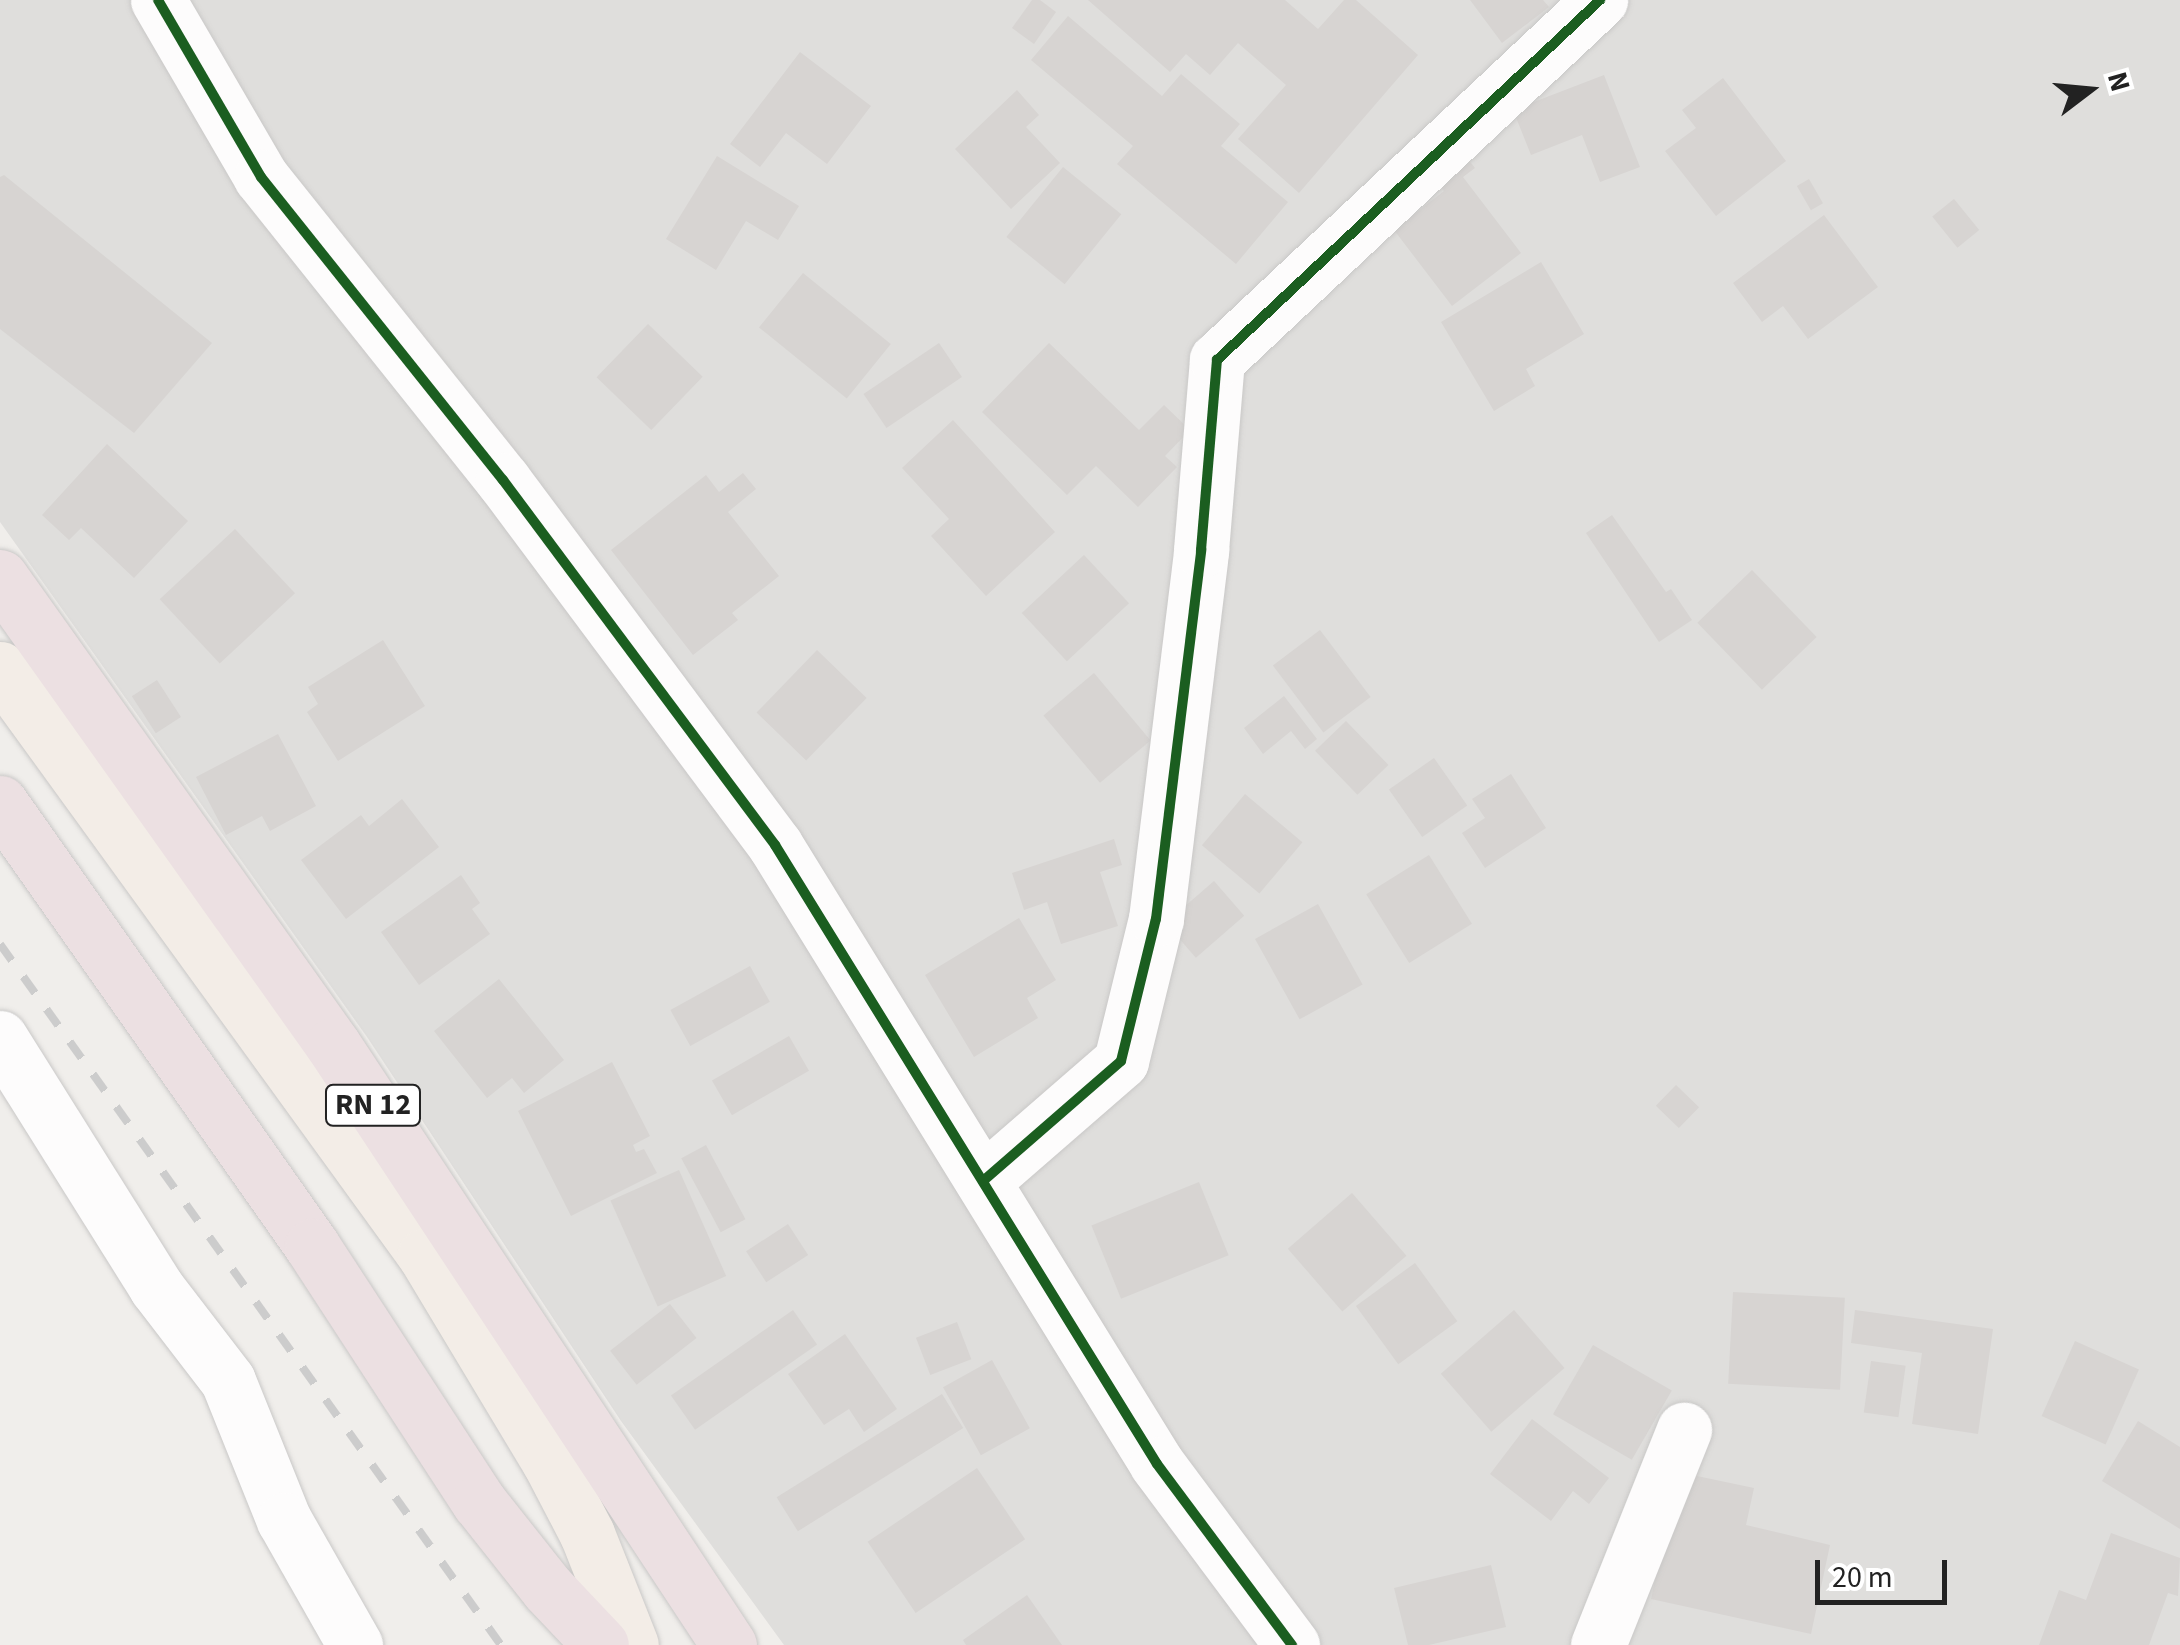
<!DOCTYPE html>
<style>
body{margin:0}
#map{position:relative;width:2180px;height:1645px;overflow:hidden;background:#f0eeeb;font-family:"Source Sans 3",sans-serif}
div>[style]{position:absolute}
.residential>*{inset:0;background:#dfdedc}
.building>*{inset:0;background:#d7d4d2;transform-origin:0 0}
.roads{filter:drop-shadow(0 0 2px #c9c8c7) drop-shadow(0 0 2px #c9c8c7)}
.minor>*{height:55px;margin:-27.5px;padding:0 27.5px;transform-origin:27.5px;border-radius:27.5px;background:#fdfcfc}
.major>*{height:55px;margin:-27.5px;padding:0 27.5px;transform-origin:27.5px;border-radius:27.5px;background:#f3ede7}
.highway>*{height:55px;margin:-27.5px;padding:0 27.5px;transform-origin:27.5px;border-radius:27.5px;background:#ece0e2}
.rail>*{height:8px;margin-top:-4px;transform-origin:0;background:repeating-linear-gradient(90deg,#ccc 0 20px,transparent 0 40px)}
.cycleway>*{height:10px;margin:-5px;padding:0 5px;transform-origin:5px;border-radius:5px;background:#1b5e20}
span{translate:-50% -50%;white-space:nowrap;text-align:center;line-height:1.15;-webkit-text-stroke:9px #fff;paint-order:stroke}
.shield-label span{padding:2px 8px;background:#fff;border:2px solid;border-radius:8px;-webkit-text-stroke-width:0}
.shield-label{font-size:30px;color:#222;font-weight:700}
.north{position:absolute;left:2040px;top:40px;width:100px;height:100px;-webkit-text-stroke:8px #fff;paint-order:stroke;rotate:74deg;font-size:28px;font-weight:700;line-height:40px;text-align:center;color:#222}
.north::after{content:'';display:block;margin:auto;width:35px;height:45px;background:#222;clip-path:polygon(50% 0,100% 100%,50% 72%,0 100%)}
.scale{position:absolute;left:1815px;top:1560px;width:132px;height:45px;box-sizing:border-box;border:5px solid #222;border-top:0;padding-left:12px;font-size:30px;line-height:35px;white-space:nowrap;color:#222;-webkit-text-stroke:8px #fff;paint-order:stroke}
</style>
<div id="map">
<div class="residential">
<div style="clip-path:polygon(0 0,2180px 0,2180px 1645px,784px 1645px,621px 1421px,367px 1037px,0 522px)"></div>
</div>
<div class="building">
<div style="clip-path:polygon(1032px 0,1040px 0,1056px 12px,1034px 44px,1012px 28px)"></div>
<div style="clip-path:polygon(1088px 0,1285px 0,1318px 29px,1344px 0,1356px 0,1418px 55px,1299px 193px,1238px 139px,1286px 85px,1238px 43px,1210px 75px,1186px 54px,1170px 72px)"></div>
<div style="clip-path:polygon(1470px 0,1543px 0,1549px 7px,1502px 43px)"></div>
<div style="clip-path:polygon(1068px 16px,1162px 96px,1181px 74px,1240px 124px,1221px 146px,1288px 202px,1236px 264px,1117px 164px,1133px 146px,1031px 60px)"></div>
<div style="clip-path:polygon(800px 52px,871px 106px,827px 164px,786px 133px,760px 167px,730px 144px)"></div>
<div style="clip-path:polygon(1604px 75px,1640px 167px,1600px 182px,1582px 135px,1531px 155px,1513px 110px)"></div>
<div style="clip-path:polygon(1723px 78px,1786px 161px,1716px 216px,1665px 151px,1696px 128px,1682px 110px)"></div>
<div style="clip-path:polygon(1017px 90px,1039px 115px,1026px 127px,1060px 163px,1011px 209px,955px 149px)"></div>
<div style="clip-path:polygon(1462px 152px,1475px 168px,1463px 177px,1521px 253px,1452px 306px,1394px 230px,1444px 191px,1432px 175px)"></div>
<div style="clip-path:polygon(717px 156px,799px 206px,778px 240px,746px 221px,716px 270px,666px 239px)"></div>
<div style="left:1063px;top:167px;width:75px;height:90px;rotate:39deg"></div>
<div style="clip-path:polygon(4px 175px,212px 343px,134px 433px,0 329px,0 177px)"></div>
<div style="left:1809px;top:179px;width:28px;height:14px;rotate:60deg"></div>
<div style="left:1954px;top:199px;width:40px;height:28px;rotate:51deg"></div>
<div style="clip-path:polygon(1824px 215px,1878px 287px,1808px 339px,1783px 306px,1762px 322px,1733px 283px)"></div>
<div style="clip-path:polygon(1541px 262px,1584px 334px,1526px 369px,1535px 386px,1494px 411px,1441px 322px)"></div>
<div style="left:803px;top:273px;width:113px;height:70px;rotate:39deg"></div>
<div style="left:648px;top:324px;width:76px;height:74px;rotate:44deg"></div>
<div style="left:939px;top:343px;width:41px;height:91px;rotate:56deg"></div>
<div style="clip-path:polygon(1049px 343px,1139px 430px,1164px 405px,1190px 430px,1165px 456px,1177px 467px,1138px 507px,1096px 466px,1067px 495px,982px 412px)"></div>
<div style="clip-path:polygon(953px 420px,1055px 532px,986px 596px,931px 536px,949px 519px,902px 468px)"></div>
<div style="clip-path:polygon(107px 444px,188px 521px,134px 578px,81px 528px,69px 540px,42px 515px)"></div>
<div style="clip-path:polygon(743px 473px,756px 489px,728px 512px,779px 576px,732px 613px,738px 620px,693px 655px,611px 550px,706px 475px,719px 492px)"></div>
<div style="clip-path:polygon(1612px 515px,1666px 592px,1671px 589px,1692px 620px,1659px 642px,1586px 533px)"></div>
<div style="left:235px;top:529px;width:88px;height:103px;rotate:47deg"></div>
<div style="left:1084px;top:555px;width:66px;height:85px;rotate:47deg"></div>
<div style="left:1752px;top:570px;width:93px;height:76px;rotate:46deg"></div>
<div style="left:1320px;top:630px;width:84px;height:59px;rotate:53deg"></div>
<div style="clip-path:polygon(383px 640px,425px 706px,338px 761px,307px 712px,318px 704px,308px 687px)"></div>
<div style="left:817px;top:650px;width:69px;height:87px;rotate:44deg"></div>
<div style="left:1094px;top:673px;width:88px;height:66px;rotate:50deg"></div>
<div style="left:157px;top:680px;width:44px;height:30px;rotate:57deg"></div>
<div style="clip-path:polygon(1284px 696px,1317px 739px,1305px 749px,1291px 731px,1263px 754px,1244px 728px)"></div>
<div style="left:1346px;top:721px;width:61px;height:43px;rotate:46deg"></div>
<div style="clip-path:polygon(278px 734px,316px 806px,270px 831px,262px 816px,226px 835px,196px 777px)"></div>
<div style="left:1434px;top:758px;width:58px;height:55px;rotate:55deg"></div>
<div style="clip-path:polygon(1511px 774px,1546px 828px,1485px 868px,1462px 833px,1485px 818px,1472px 799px)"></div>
<div style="left:1245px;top:794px;width:75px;height:67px;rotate:40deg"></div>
<div style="clip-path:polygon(402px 799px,439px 847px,346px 919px,301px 860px,361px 815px,369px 826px)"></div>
<div style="clip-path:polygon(1114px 839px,1122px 865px,1100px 872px,1118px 926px,1061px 944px,1047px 902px,1024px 910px,1012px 873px)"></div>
<div style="left:1429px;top:855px;width:81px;height:74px;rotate:58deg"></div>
<div style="clip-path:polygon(461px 875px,480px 903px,472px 909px,490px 934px,419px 985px,381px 932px)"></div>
<div style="left:1214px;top:881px;width:46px;height:64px;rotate:49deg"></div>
<div style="left:1318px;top:904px;width:92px;height:72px;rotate:61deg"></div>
<div style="clip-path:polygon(1019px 918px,1056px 980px,1027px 998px,1038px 1018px,974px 1057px,925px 975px)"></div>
<div style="left:750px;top:966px;width:41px;height:91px;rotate:61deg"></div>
<div style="clip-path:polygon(499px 979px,564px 1060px,524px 1093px,512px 1078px,487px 1098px,434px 1031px)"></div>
<div style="left:789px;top:1036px;width:40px;height:89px;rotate:60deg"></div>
<div style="clip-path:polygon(612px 1062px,650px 1136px,633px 1145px,636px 1152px,644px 1149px,657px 1173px,571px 1216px,518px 1111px)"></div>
<div style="left:1676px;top:1085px;width:32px;height:29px;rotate:44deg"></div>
<div style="left:706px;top:1145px;width:84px;height:28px;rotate:62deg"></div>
<div style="left:679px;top:1170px;width:116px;height:75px;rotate:66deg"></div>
<div style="left:1199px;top:1182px;width:79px;height:116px;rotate:68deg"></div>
<div style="left:1352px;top:1193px;width:83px;height:85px;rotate:49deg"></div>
<div style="left:788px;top:1224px;width:37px;height:50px;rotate:57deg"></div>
<div style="left:1415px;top:1263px;width:72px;height:73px;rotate:54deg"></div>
<div style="left:1733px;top:1292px;width:112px;height:92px;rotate:3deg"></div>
<div style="left:670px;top:1304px;width:43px;height:76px;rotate:52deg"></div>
<div style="left:793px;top:1310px;width:42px;height:149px;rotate:55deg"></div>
<div style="left:1514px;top:1310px;width:77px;height:97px;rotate:49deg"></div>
<div style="clip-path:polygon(1855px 1310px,1993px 1329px,1978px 1434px,1912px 1424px,1922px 1353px,1851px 1343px)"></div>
<div style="left:957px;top:1322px;width:40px;height:44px;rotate:69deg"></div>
<div style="clip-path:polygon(845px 1334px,897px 1409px,864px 1432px,849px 1409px,824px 1425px,788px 1374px)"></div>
<div style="left:2075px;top:1341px;width:70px;height:82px;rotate:24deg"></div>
<div style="left:1593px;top:1345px;width:91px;height:80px;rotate:30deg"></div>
<div style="left:992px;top:1360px;width:78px;height:56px;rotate:61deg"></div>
<div style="left:1871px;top:1361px;width:35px;height:52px;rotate:8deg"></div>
<div style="left:942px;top:1394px;width:40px;height:195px;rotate:58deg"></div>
<div style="clip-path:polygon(1532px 1419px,1609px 1478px,1589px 1504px,1573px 1491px,1551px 1521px,1490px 1474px)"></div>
<div style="clip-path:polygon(2138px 1421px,2180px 1447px,2180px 1529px,2102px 1481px)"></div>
<div style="left:977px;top:1468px;width:86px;height:132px;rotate:56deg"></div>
<div style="clip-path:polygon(1678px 1472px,1754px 1488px,1746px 1525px,1830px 1545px,1811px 1634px,1651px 1599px)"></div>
<div style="clip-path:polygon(2111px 1533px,2180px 1558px,2178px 1596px,2168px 1593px,2149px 1645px,2039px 1645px,2059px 1590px,2086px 1600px)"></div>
<div style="clip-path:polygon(1491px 1565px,1506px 1627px,1429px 1645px,1408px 1645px,1394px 1588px)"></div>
<div style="clip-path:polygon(1027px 1595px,1062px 1645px,966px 1645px,963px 1640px)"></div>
</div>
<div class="roads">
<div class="minor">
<div style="left:158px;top:0;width:205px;rotate:59.8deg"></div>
<div style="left:261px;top:177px;width:388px;rotate:51.4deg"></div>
<div style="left:503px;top:480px;width:455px;rotate:53.3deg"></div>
<div style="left:775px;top:845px;width:727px;rotate:58.32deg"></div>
<div style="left:1157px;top:1464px;width:226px;rotate:53.3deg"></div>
<div style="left:0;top:1038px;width:294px;rotate:57.9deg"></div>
<div style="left:156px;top:1287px;width:118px;rotate:52.5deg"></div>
<div style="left:228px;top:1381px;width:150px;rotate:68.1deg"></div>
<div style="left:284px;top:1520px;width:144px;rotate:60.4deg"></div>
<div style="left:983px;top:1181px;width:183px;rotate:-41deg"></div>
<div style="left:1121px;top:1061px;width:146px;rotate:-76.2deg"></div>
<div style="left:1156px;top:919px;width:372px;rotate:-83deg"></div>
<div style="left:1201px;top:550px;width:191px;rotate:-85.2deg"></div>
<div style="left:1217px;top:360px;width:526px;rotate:-43.23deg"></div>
<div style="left:1598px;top:1645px;width:232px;rotate:-68.2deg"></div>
</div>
<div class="major">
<div style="left:0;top:669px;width:724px;rotate:54.05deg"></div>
<div style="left:425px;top:1255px;width:240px;rotate:59deg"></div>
<div style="left:549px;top:1461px;width:82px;rotate:62.5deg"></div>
<div style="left:587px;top:1534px;width:119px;rotate:68.4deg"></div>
</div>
<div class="highway">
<div style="left:0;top:577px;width:574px;rotate:54.57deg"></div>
<div style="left:333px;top:1045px;width:719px;rotate:56.58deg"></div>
<div style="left:0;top:803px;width:542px;rotate:54.84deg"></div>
<div style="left:312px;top:1246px;width:306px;rotate:56.9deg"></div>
<div style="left:479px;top:1502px;width:111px;rotate:51.6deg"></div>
<div style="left:548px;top:1589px;width:77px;rotate:46.6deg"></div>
</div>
</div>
<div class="rail">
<div style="left:0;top:944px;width:862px;rotate:54.45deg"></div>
</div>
<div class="cycleway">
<div style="left:158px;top:0;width:205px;rotate:59.8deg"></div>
<div style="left:261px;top:177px;width:388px;rotate:51.4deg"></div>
<div style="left:503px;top:480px;width:455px;rotate:53.3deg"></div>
<div style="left:775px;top:845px;width:727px;rotate:58.32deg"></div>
<div style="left:1157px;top:1464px;width:226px;rotate:53.3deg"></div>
<div style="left:983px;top:1181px;width:183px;rotate:-41deg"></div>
<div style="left:1121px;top:1061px;width:146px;rotate:-76.2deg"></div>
<div style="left:1156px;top:919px;width:372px;rotate:-83deg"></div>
<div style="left:1201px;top:550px;width:191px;rotate:-85.2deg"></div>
<div style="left:1217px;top:360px;width:526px;rotate:-43.23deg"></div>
</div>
<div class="shield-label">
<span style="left:373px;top:1105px">RN 12</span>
</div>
<div class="north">N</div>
<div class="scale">20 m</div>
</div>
